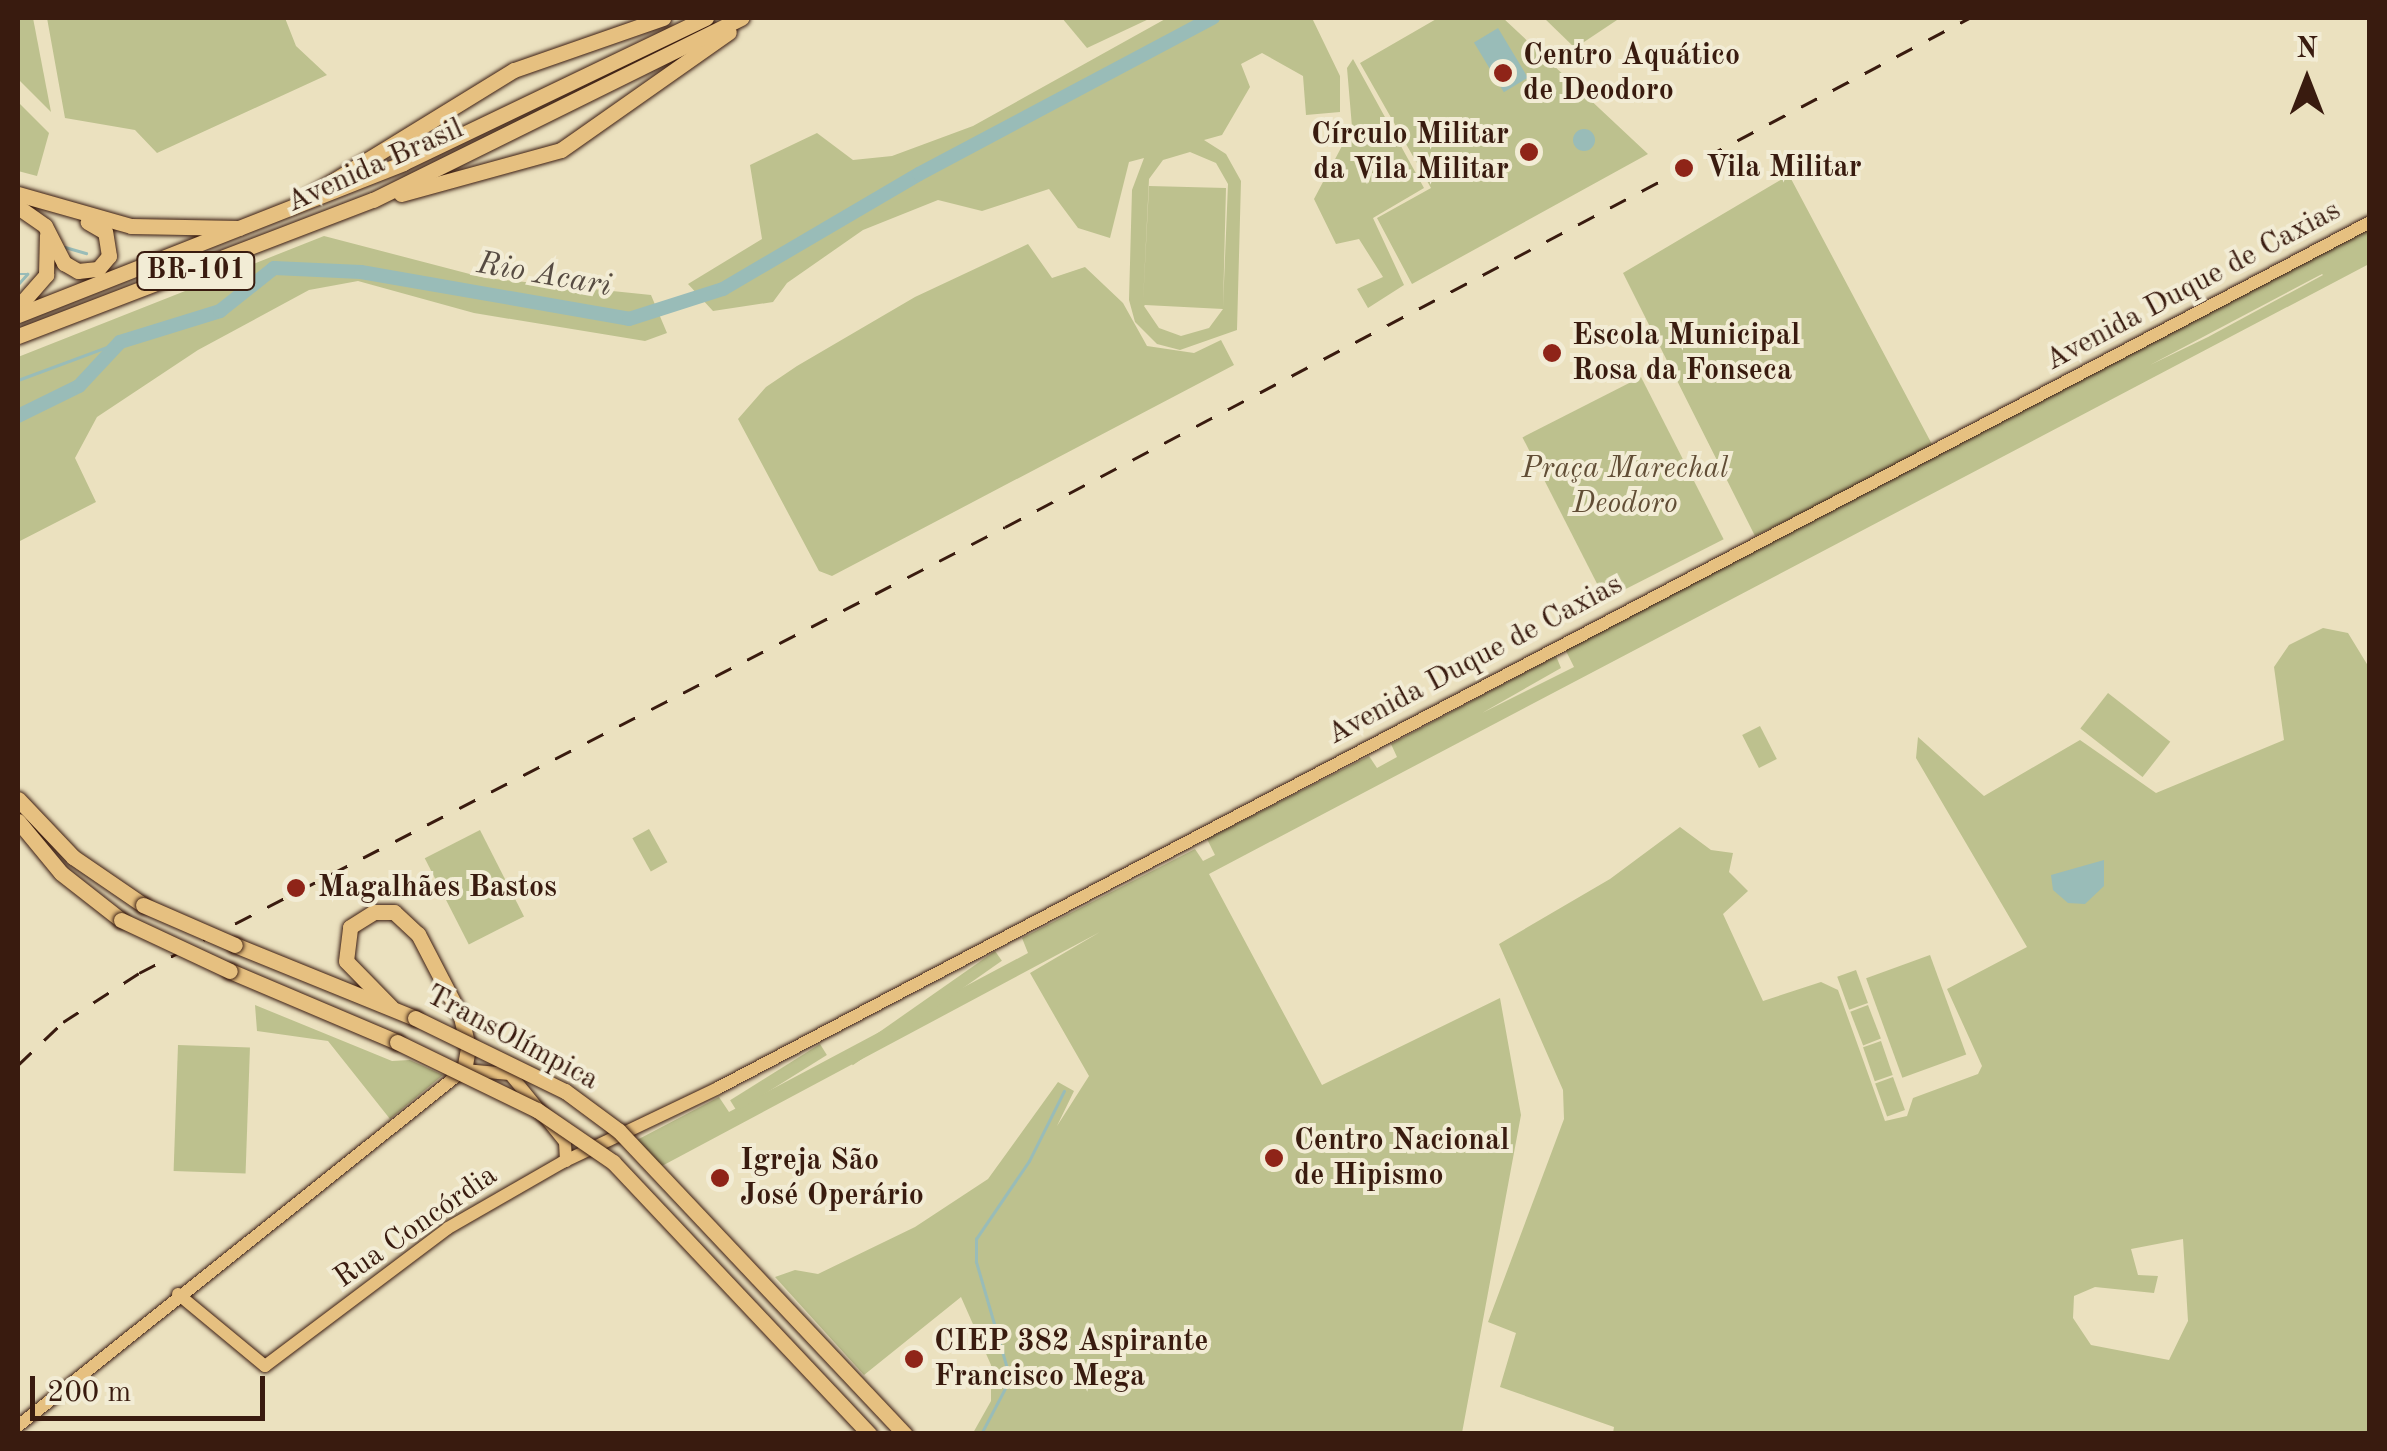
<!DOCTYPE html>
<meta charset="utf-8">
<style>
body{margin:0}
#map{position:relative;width:2387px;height:1451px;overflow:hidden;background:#ebe1bf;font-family:"Old Standard TT",serif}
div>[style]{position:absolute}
.green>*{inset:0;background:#bdc18e;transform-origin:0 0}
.water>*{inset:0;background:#99bcb8;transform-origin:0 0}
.round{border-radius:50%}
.stream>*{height:2.5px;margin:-1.25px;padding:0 1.25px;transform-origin:1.25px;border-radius:1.25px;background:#99bcb8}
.river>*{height:14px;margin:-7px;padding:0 7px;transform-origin:7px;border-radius:7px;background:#99bcb8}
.roads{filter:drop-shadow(0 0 2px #391b0f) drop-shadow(0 0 2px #391b0f)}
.primary>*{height:12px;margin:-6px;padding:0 6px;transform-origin:6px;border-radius:6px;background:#e6c080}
.highway>*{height:15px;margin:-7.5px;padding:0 7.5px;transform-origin:7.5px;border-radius:7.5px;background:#e6c080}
.rail>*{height:2.5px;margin-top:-1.25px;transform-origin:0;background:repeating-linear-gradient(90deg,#391b0f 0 18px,transparent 0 36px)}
.bridges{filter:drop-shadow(0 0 2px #391b0f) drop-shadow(0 0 2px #391b0f)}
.highway-bridge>*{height:15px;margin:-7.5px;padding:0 7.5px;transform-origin:7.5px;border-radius:7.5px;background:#e6c080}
.dots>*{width:28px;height:28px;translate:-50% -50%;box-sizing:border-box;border:5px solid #f2ecd5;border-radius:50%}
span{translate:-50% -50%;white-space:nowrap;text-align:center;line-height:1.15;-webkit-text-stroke:8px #f2ecd5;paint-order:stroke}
.shield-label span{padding:2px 8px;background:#f2ecd5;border:2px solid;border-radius:8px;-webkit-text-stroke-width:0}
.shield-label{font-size:28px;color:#391b0f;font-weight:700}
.poi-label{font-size:30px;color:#391b0f;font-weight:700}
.left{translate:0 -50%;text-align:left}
.right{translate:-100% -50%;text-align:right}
.street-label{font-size:30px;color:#391b0f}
.park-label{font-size:30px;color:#614d35;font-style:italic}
.water-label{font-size:32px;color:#564b42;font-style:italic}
.frame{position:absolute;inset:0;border:20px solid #391b0f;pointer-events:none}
.north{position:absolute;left:2257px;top:30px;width:100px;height:100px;-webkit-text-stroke:8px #f2ecd5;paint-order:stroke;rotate:0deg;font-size:28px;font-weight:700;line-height:40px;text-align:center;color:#391b0f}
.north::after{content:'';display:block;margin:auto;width:35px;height:45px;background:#391b0f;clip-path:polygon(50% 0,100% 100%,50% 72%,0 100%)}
.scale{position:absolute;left:30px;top:1376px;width:235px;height:45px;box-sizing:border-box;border:5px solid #391b0f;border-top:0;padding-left:12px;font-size:30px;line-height:35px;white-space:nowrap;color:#391b0f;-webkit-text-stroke:8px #f2ecd5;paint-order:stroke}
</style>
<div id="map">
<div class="green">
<div style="clip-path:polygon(18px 18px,33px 18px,51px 112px,18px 79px)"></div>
<div style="clip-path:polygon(47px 18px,285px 18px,296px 46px,327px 75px,157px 153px,135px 130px,65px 118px)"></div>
<div style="clip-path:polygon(1062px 18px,1151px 18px,1087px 48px)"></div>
<div style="clip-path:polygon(evenodd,1167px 18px,1312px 18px,1340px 76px,1340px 112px,1306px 115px,1303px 76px,1262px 53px,1241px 64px,1250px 87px,1222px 135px,1204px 140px,1226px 154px,1241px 181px,1237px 330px,1180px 350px,1157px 344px,1135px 322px,1129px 300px,1132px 190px,1144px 158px,1129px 162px,1110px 238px,1078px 228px,1049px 189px,982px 211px,938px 200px,863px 230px,787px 283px,773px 302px,713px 311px,688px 284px,762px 239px,750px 165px,817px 133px,853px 160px,892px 156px,973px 126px,1167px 18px,1190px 152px,1216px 163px,1228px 184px,1223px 307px,1226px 188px,1149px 186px,1143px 303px,1149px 179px,1163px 160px,1190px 152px,1167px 18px,1144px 306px,1145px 305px,1223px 309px,1209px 328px,1181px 336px,1159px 328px,1144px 306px)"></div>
<div style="clip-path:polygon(1438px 18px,1503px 18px,1648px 154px,1412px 284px,1377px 218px,1431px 188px,1360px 63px)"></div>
<div style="clip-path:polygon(1544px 18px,1620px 18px,1575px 48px)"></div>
<div style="clip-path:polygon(1353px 59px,1424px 188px,1373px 218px,1404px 285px,1368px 308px,1357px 289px,1383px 277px,1359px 239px,1336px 244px,1314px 199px,1352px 127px,1347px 68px)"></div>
<div style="clip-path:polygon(18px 102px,49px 133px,37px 176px,18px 171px)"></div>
<div style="clip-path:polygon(evenodd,1789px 175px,1934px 448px,2369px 220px,2369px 264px,1209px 874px,1322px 1085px,1500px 998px,1521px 1115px,1462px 1433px,973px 1433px,991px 1401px,991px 1365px,961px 1297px,864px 1375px,775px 1277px,795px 1270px,818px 1274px,915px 1227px,988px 1179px,1058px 1082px,1074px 1091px,1057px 1126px,1089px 1076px,1030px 973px,1100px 932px,660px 1167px,635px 1141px,719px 1097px,729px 1112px,1028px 953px,1022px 938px,1195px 849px,1203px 861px,1215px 855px,1207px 839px,1369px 756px,1377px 768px,1397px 757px,1391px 744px,1556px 656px,1561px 668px,1482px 713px,1574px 667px,1562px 643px,1851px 489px,1755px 536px,1623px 273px,1789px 175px,2323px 275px,2208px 337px,2150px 365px,2322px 274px,2323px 275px)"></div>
<div style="clip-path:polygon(324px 236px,485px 278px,651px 295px,667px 333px,645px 341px,474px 313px,358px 281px,309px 290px,198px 350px,97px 417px,75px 458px,96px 502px,18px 542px,18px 357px)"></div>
<div style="clip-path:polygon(1028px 244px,1052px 278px,1085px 267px,1123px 303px,1147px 346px,1194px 353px,1221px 340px,1234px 365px,832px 576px,819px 571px,738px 419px,766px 387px,797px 366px,915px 297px)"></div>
<div style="left:1641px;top:377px;width:182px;height:133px;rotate:63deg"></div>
<div style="clip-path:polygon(evenodd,2323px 628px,2348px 633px,2370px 669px,2369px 1433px,1613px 1433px,1614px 1427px,1500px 1387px,1516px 1333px,1488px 1322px,1564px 1119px,1563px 1090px,1499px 944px,1610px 879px,1680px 827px,1711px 850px,1733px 853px,1729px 872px,1748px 891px,1723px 914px,1763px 1001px,1821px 982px,1838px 990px,1885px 1121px,1907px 1116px,1913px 1098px,1978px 1074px,1982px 1066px,1947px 989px,2027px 947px,1916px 758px,1918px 737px,1984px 796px,2080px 740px,2156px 793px,2284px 740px,2274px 667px,2289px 645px,2323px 628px,2183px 1239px,2188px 1321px,2169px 1360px,2091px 1345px,2073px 1318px,2074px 1296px,2095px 1287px,2154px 1293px,2158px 1276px,2138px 1275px,2131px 1249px,2183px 1239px)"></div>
<div style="left:2108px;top:693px;width:79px;height:45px;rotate:38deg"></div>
<div style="left:1760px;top:726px;width:37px;height:20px;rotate:63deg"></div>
<div style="left:649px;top:829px;width:38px;height:19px;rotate:61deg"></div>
<div style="left:480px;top:830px;width:97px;height:62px;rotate:63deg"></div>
<div style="left:995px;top:951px;width:12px;height:182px;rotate:55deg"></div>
<div style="left:1930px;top:955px;width:106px;height:68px;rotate:70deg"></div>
<div style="left:1856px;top:970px;width:35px;height:20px;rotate:70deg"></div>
<div style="clip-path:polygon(255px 1005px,392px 1061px,410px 1060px,443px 1075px,390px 1119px,328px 1041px,257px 1031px)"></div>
<div style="left:1868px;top:1005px;width:36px;height:19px;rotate:69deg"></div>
<div style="left:1881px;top:1041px;width:36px;height:19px;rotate:71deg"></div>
<div style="left:820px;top:1044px;width:13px;height:106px;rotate:58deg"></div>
<div style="left:178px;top:1045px;width:72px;height:126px;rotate:2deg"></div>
<div style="left:1893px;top:1077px;width:35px;height:19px;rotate:70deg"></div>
</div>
<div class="water">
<div style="left:1498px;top:28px;width:58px;height:28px;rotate:59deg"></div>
<div class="round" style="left:1573px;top:129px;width:22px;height:22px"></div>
<div style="clip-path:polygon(2104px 860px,2104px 886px,2085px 904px,2068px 903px,2053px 890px,2051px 875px)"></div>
</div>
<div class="stream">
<div style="left:65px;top:247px;width:22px;rotate:16deg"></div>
<div style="left:18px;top:274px;width:10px"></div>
<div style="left:28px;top:274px;width:15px;rotate:132deg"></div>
<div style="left:18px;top:380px;width:109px;rotate:-20.4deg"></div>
<div style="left:981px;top:1434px;width:62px;rotate:-62.2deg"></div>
<div style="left:1010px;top:1379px;width:122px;rotate:-106.2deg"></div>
<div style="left:976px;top:1262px;width:23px;rotate:-90deg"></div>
<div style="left:976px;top:1239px;width:94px;rotate:-55.8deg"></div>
<div style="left:1029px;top:1161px;width:78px;rotate:-63.4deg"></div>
</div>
<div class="river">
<div style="left:18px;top:416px;width:68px;rotate:-26.2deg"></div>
<div style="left:79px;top:386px;width:60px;rotate:-47deg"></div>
<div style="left:120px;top:342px;width:105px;rotate:-17.2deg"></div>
<div style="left:220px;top:311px;width:69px;rotate:-38.5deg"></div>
<div style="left:274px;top:268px;width:87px;rotate:2.6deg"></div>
<div style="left:361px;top:272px;width:272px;rotate:9.9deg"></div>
<div style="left:629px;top:319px;width:99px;rotate:-17.7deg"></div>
<div style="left:723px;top:289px;width:227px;rotate:-30.4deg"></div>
<div style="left:919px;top:174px;width:333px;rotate:-28deg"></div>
</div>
<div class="roads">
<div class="primary">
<div style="left:178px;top:1294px;width:113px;rotate:39.6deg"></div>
<div style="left:265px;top:1366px;width:229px;rotate:-37deg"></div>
<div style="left:448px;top:1228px;width:133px;rotate:-29.9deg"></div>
<div style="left:563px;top:1162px;width:170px;rotate:-25.5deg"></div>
<div style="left:716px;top:1089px;width:1867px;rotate:-27.66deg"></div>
<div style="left:18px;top:1426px;width:571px;rotate:-38.6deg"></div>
<div style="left:464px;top:1070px;width:46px;rotate:5deg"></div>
<div style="left:510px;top:1074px;width:87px;rotate:51deg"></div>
<div style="left:565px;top:1142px;width:19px;rotate:87deg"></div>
</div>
<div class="highway">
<div style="left:18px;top:194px;width:117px;rotate:15.8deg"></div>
<div style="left:131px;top:226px;width:108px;rotate:1.1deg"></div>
<div style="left:401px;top:194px;width:166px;rotate:-15.4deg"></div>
<div style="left:561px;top:150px;width:205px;rotate:-35.1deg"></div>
<div style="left:304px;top:199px;width:246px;rotate:-31.6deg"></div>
<div style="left:514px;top:70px;width:158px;rotate:-19.2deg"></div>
<div style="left:18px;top:207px;width:33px;rotate:35deg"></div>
<div style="left:45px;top:226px;width:42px;rotate:62.8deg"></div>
<div style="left:64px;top:263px;width:16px;rotate:30deg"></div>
<div style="left:78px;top:271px;width:20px;rotate:-6deg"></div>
<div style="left:98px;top:269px;width:17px;rotate:-50deg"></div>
<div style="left:109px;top:256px;width:24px;rotate:-99deg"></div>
<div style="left:105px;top:232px;width:20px;rotate:-150deg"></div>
<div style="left:18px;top:307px;width:43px;rotate:-48.8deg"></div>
<div style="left:46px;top:275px;width:40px;rotate:-88.6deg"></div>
<div style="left:18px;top:315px;width:414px;rotate:-21.5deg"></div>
<div style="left:403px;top:163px;width:336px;rotate:-25.6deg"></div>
<div style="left:18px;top:336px;width:380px;rotate:-21deg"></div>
<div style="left:373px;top:200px;width:411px;rotate:-26.3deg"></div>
<div style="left:18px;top:799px;width:80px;rotate:46.5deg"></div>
<div style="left:73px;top:857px;width:85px;rotate:34.4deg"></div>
<div style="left:18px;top:821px;width:67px;rotate:50.4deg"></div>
<div style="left:61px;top:873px;width:76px;rotate:38.1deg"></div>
<div style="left:235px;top:945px;width:194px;rotate:22.1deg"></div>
<div style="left:230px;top:971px;width:181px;rotate:23deg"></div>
<div style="left:391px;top:1007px;width:64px;rotate:-134.4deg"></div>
<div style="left:346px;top:961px;width:34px;rotate:-83deg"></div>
<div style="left:350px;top:927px;width:28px;rotate:-32deg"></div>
<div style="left:374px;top:912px;width:20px"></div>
<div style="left:394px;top:912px;width:33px;rotate:43deg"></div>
<div style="left:418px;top:934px;width:93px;rotate:62.6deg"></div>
<div style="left:461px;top:1017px;width:32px;rotate:77deg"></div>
<div style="left:468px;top:1048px;width:22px;rotate:100deg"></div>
</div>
</div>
<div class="rail">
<div style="left:18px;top:1065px;width:62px;rotate:-43.7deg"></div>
<div style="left:63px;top:1022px;width:90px;rotate:-32.8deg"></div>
<div style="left:139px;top:973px;width:974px;rotate:-27.25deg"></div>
<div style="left:1005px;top:527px;width:1090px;rotate:-27.83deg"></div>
</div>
<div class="bridges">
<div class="highway-bridge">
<div style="left:143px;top:905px;width:100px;rotate:23.5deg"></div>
<div style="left:121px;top:920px;width:120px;rotate:25.1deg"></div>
<div style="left:415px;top:1018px;width:167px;rotate:26deg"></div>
<div style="left:565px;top:1091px;width:67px;rotate:36.5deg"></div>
<div style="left:619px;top:1131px;width:417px;rotate:46.7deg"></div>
<div style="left:397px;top:1042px;width:156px;rotate:25.9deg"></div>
<div style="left:537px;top:1110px;width:92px;rotate:34.4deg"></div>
<div style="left:613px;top:1162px;width:374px;rotate:46.7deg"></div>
</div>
</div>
<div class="dots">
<div style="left:1503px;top:73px;background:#8f2418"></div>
<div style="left:1529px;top:152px;background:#8f2418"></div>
<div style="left:1684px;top:168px;background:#8f2418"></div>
<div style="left:1552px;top:353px;background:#8f2418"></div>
<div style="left:296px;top:888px;background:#8f2418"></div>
<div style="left:1274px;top:1158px;background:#8f2418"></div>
<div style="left:720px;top:1178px;background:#8f2418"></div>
<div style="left:914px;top:1359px;background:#8f2418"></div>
</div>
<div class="shield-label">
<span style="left:196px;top:271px">BR-101</span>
</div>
<div class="poi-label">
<span class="left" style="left:1523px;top:73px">Centro Aquático<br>de Deodoro</span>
<span class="right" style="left:1509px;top:152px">Círculo Militar<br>da Vila Militar</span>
<span class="left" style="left:1706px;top:168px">Vila Militar</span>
<span class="left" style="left:1572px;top:353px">Escola Municipal<br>Rosa da Fonseca</span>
<span class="left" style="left:318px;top:888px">Magalhães Bastos</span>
<span class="left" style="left:1294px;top:1158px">Centro Nacional<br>de Hipismo</span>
<span class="left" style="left:740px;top:1178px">Igreja São<br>José Operário</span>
<span class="left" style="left:934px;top:1359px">CIEP 382 Aspirante<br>Francisco Mega</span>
</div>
<div class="street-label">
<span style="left:375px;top:166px;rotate:-24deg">Avenida Brasil</span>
<span style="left:2193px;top:286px;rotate:-28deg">Avenida Duque de Caxias</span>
<span style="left:1475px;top:660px;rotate:-28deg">Avenida Duque de Caxias</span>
<span style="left:512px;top:1038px;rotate:28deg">TransOlímpica</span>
<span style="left:416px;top:1227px;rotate:-35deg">Rua Concórdia</span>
</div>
<div class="park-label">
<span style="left:1625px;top:486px">Praça Marechal<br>Deodoro</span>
</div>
<div class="water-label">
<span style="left:544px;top:276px;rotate:10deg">Rio Acari</span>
</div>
<div class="frame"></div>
<div class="north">N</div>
<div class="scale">200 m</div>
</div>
